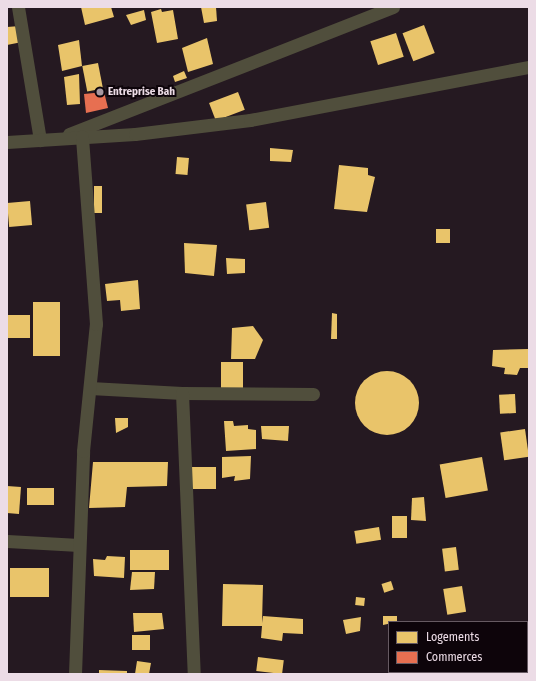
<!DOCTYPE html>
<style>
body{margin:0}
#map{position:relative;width:536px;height:681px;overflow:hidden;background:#251921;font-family:"Fira Sans Condensed",sans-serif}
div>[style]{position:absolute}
.homes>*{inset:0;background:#e9c46a;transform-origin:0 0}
.round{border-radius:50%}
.shops>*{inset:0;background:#e76f51}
.minor>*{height:13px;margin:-6.5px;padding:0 6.5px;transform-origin:6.5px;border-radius:6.5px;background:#504e3c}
.dots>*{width:11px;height:11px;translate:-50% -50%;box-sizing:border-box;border:2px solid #0d040a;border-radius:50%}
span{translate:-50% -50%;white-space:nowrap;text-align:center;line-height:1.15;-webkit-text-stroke:4px #0d040a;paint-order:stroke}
.poi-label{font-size:11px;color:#ecdce6;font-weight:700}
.left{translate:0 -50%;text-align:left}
.frame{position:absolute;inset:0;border:8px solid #ecdce6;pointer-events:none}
.legend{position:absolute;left:388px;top:621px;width:140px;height:52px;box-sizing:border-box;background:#0d040a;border:1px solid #665a62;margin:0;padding:5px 7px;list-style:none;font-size:12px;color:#ecdce6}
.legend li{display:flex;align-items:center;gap:8px;height:20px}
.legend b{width:20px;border:1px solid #665a62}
</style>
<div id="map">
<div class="homes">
<div style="clip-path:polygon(81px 7px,111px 7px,114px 17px,85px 25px)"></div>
<div style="clip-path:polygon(201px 7px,216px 7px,217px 21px,204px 23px)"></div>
<div style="clip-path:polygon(161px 9px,162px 12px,173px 10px,178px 39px,157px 43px,151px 12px)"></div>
<div style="clip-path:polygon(144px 10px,146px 20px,131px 25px,126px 15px)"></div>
<div style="left:424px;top:25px;width:30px;height:23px;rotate:69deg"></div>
<div style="clip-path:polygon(20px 26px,22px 42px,7px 45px,7px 27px)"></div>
<div style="left:396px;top:33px;width:25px;height:27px;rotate:72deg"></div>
<div style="clip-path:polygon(207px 38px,213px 64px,188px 72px,182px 48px)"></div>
<div style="clip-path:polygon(79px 40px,82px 66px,62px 71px,58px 45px)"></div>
<div style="left:98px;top:63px;width:26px;height:16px;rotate:79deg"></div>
<div style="clip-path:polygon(184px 71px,187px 78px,175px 82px,173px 76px)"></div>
<div style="clip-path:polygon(79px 74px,80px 104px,67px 105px,64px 77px)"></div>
<div style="left:238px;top:92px;width:19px;height:31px;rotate:69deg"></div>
<div style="clip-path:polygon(270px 148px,293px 150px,291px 162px,270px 161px)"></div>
<div style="left:177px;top:157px;width:12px;height:17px;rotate:5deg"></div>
<div style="clip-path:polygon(339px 165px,368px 168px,368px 175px,375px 177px,367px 212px,334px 209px)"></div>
<div style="left:94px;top:186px;width:8px;height:27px"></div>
<div style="left:30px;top:201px;width:24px;height:23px;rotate:85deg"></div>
<div style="left:266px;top:202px;width:26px;height:20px;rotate:83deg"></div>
<div style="left:436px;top:229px;width:14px;height:14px"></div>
<div style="clip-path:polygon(184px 243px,217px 245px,214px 276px,185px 273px)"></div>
<div style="clip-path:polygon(226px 258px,245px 259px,245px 273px,227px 274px)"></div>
<div style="clip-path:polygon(138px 280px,140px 309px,121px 311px,120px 300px,107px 301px,105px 284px)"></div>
<div style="left:33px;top:302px;width:27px;height:54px"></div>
<div style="clip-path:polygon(332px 313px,337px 314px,337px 339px,331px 339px)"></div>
<div style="left:7px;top:315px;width:23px;height:23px"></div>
<div style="clip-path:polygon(253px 326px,263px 340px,255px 359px,231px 359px,232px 328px)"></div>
<div style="clip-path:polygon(529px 349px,529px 368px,520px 368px,517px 375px,504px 374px,505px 368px,492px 366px,493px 350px)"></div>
<div style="left:221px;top:362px;width:22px;height:28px"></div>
<div class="round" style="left:355px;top:371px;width:64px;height:64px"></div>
<div style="left:515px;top:394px;width:19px;height:16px;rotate:87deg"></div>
<div style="clip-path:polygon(115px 418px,128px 418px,128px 427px,116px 433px)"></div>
<div style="clip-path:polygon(224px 421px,233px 421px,234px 426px,248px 425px,248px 429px,256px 430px,256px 449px,226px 451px)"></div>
<div style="clip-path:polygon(261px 426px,289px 426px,288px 441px,262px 439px)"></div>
<div style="left:525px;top:429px;width:28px;height:25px;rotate:82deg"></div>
<div style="clip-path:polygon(251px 456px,250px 479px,234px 481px,235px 476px,222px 478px,222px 457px)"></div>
<div style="left:482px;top:457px;width:34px;height:43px;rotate:80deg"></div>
<div style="clip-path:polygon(93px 462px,168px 462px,167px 486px,127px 487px,125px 507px,89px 508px)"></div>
<div style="left:190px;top:467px;width:26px;height:22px"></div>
<div style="clip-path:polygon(7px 486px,21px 487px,19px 514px,7px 513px)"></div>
<div style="left:27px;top:488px;width:27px;height:17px"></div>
<div style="clip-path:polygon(424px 497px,426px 521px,411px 520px,412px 498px)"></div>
<div style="left:392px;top:516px;width:15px;height:22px"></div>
<div style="left:379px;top:527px;width:13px;height:25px;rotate:81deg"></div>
<div style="left:456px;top:547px;width:23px;height:14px;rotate:83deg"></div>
<div style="left:169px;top:550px;width:20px;height:39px;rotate:90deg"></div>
<div style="clip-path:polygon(107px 556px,125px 557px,124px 578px,94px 576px,93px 559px,105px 560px)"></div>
<div style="left:49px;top:568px;width:29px;height:39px;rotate:90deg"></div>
<div style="clip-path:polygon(132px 572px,155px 572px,154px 589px,130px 590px)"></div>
<div style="left:391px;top:581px;width:9px;height:10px;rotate:72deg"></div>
<div style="clip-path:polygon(223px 584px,263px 585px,262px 623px,263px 616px,303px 619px,303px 634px,283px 633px,282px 641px,261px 638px,262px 626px,222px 626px)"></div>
<div style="left:462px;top:586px;width:26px;height:19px;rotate:81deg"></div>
<div style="left:356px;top:597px;width:9px;height:8px;rotate:6deg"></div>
<div style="clip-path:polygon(133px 613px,162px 613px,164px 629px,134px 632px)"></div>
<div style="clip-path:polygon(383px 616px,397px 616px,397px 622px,383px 625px)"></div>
<div style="clip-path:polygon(361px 617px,360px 631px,346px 634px,343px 620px)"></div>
<div style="left:132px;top:635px;width:18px;height:15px"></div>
<div style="left:258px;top:657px;width:26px;height:14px;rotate:7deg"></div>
<div style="clip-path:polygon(137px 661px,151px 663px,149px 674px,135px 674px)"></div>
<div style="clip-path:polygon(99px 670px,127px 671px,127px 674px,99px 674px)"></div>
</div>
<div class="shops">
<div style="clip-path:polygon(104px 92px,108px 108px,86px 113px,84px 94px)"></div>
</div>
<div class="minor">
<div style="left:18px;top:7px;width:135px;rotate:80.6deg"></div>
<div style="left:69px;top:134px;width:348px;rotate:-21.4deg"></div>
<div style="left:7px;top:142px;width:128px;rotate:-3.6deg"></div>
<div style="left:135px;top:134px;width:116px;rotate:-6.9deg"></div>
<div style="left:250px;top:120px;width:284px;rotate:-10.8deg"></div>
<div style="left:90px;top:388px;width:92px;rotate:3.1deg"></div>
<div style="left:182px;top:393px;width:131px;rotate:0.4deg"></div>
<div style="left:182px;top:393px;width:281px;rotate:87.6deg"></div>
<div style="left:7px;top:541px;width:72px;rotate:3.2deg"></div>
<div style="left:527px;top:636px;width:2px"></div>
<div style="left:527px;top:655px;width:2px;rotate:-27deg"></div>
<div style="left:75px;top:674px;width:223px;rotate:-87.9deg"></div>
<div style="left:83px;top:451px;width:128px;rotate:-84.2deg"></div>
<div style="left:96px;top:324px;width:188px;rotate:-94.3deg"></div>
<div style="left:409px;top:674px;width:2px;rotate:-90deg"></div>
<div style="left:513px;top:674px;width:2px;rotate:-90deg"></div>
</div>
<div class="dots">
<div style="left:100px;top:92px;background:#a698a1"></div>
</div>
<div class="poi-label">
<span class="left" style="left:108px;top:92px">Entreprise Bah</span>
</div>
<div class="frame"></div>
<ul class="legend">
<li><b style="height:11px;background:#e9c46a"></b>Logements</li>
<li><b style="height:11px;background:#e76f51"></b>Commerces</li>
</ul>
</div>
